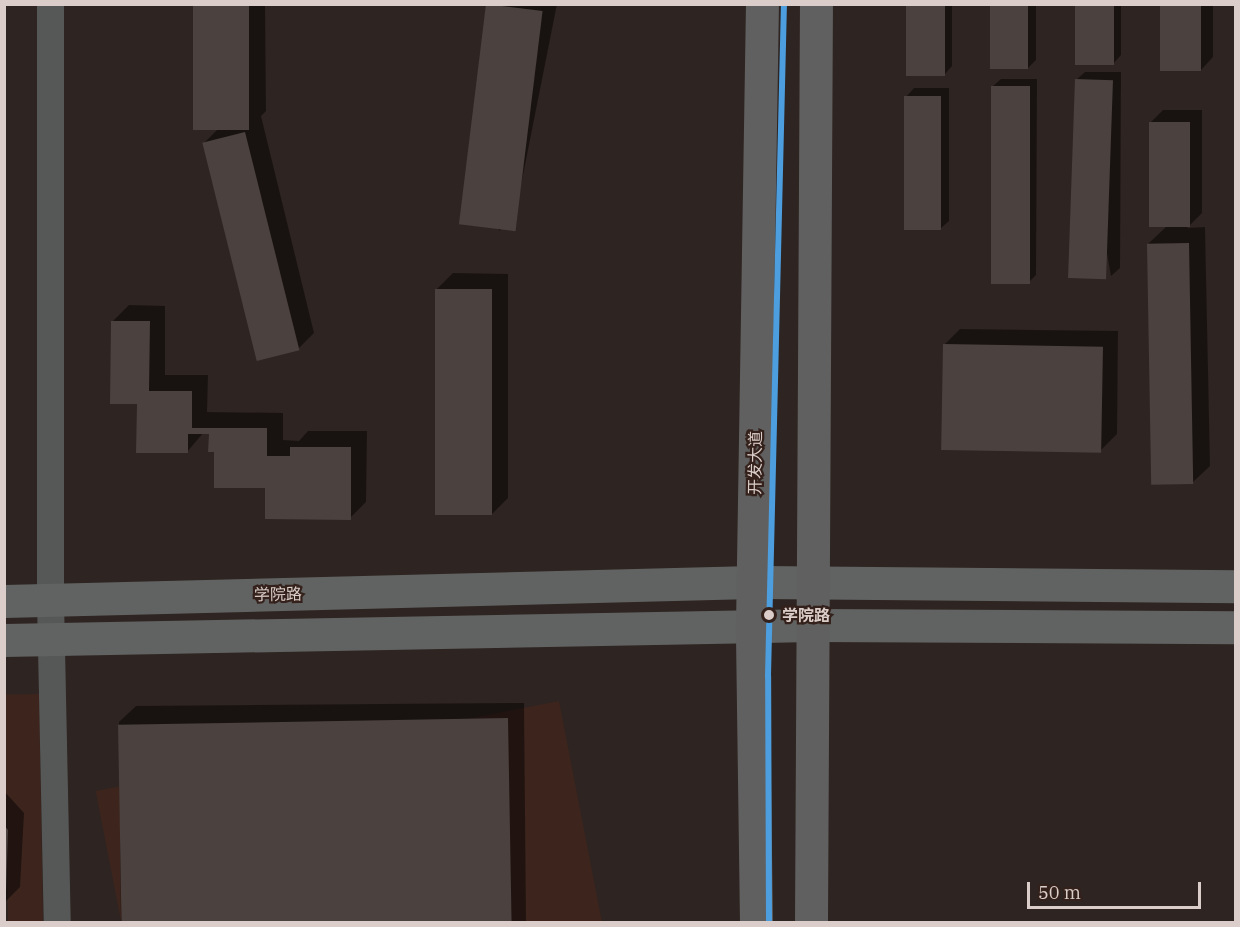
<!DOCTYPE html>
<meta charset="utf-8">
<style>
body{margin:0}
#map{position:relative;width:1240px;height:927px;overflow:hidden;background:#2e2421;font-family:"IBM Plex Serif","Noto Sans SC",serif}
div>[style]{position:absolute}
.built>*{inset:0;background:#3d251e;transform-origin:0 0}
.shadow>*{inset:0;background:#0007}
.building>*{inset:0;background:#4b423f;transform-origin:0 0}
.minor>*{height:27px;margin:-13.5px;padding:0 13.5px;transform-origin:13.5px;border-radius:13.5px;background:#565857}
.secondary>*{height:33px;margin:-16.5px;padding:0 16.5px;transform-origin:16.5px;border-radius:16.5px;background:#606362}
.primary>*{height:33px;margin:-16.5px;padding:0 16.5px;transform-origin:16.5px;border-radius:16.5px;background:#606060}
.metro-1>*{height:6px;margin:-3px;padding:0 3px;transform-origin:3px;border-radius:3px;background:#4d9edf}
.dots>*{width:16px;height:16px;translate:-50% -50%;box-sizing:border-box;border:3px solid #34211b;border-radius:50%}
span{translate:-50% -50%;white-space:nowrap;text-align:center;line-height:1.15;-webkit-text-stroke:4.5px #34211b;paint-order:stroke}
.street-label{font-size:16px;color:#dbceca}
.stop-label{font-size:16px;color:#dbceca;font-weight:700}
.left{translate:0 -50%;text-align:left}
.frame{position:absolute;inset:0;border:6px solid #dbceca;pointer-events:none}
.scale{position:absolute;left:1027px;top:882px;width:174px;height:27px;box-sizing:border-box;border:3px solid #dbceca;border-top:0;padding-left:8px;font-size:18px;line-height:21px;white-space:nowrap;color:#dbceca;-webkit-text-stroke:4px #34211b;paint-order:stroke}
</style>
<div id="map">
<div class="built">
<div style="left:39px;top:694px;width:228px;height:35px;rotate:89deg"></div>
<div style="left:559px;top:701px;width:225px;height:472px;rotate:79deg"></div>
</div>
<div class="shadow">
<div style="clip-path:polygon(195px 4px,265px 4px,266px 111px,261px 116px,314px 333px,298px 349px,257px 359px,204px 143px,219px 128px)"></div>
<div style="clip-path:polygon(487px 4px,557px 4px,515px 215px,499px 231px)"></div>
<div style="clip-path:polygon(908px 4px,952px 4px,952px 66px,944px 75px)"></div>
<div style="clip-path:polygon(991px 4px,1036px 4px,1036px 60px,1028px 68px)"></div>
<div style="clip-path:polygon(1077px 4px,1121px 4px,1121px 55px,1113px 64px)"></div>
<div style="clip-path:polygon(1161px 4px,1213px 4px,1213px 57px,1201px 70px)"></div>
<div style="clip-path:polygon(1085px 72px,1121px 72px,1120px 268px,1111px 276px,1076px 80px)"></div>
<div style="clip-path:polygon(1001px 79px,1037px 79px,1036px 275px,1028px 283px,992px 87px)"></div>
<div style="clip-path:polygon(914px 88px,949px 88px,949px 221px,940px 229px,906px 97px)"></div>
<div style="clip-path:polygon(1163px 110px,1202px 110px,1202px 213px,1187px 228px,1205px 227px,1210px 466px,1193px 482px,1148px 244px,1167px 226px,1150px 123px)"></div>
<div style="clip-path:polygon(453px 273px,508px 274px,508px 498px,492px 514px,436px 290px)"></div>
<div style="clip-path:polygon(129px 305px,165px 306px,165px 375px,208px 375px,207px 412px,283px 413px,283px 440px,299px 441px,308px 431px,367px 431px,366px 502px,350px 518px,267px 486px,216px 451px,210px 432px,204px 432px,187px 452px,138px 403px,112px 322px)"></div>
<div style="clip-path:polygon(960px 329px,1118px 331px,1117px 434px,1101px 450px,944px 345px)"></div>
<div style="clip-path:polygon(524px 703px,526px 922px,121px 922px,119px 722px,136px 706px)"></div>
<div style="clip-path:polygon(4px 791px,24px 813px,20px 887px,4px 903px)"></div>
</div>
<div class="building">
<div style="left:193px;top:4px;width:56px;height:126px"></div>
<div style="left:486px;top:4px;width:57px;height:222px;rotate:7deg"></div>
<div style="left:906px;top:4px;width:39px;height:72px"></div>
<div style="left:990px;top:4px;width:38px;height:65px"></div>
<div style="left:1075px;top:4px;width:39px;height:61px"></div>
<div style="left:1160px;top:4px;width:41px;height:67px"></div>
<div style="left:1075px;top:79px;width:38px;height:199px;rotate:2deg"></div>
<div style="left:991px;top:86px;width:39px;height:198px"></div>
<div style="left:904px;top:96px;width:37px;height:134px"></div>
<div style="left:1149px;top:122px;width:41px;height:105px"></div>
<div style="left:245px;top:132px;width:225px;height:44px;rotate:76deg"></div>
<div style="left:1189px;top:243px;width:241px;height:42px;rotate:89deg"></div>
<div style="left:435px;top:289px;width:57px;height:226px"></div>
<div style="clip-path:polygon(111px 321px,150px 321px,149px 391px,192px 391px,192px 428px,267px 428px,267px 456px,290px 456px,290px 447px,351px 447px,351px 520px,265px 519px,265px 488px,214px 488px,214px 452px,208px 452px,209px 434px,188px 434px,188px 453px,136px 453px,137px 404px,110px 404px)"></div>
<div style="left:943px;top:344px;width:160px;height:106px;rotate:1deg"></div>
<div style="left:508px;top:718px;width:204px;height:390px;rotate:89deg"></div>
<div style="clip-path:polygon(4px 825px,8px 830px,6px 892px,4px 892px)"></div>
</div>
<div class="minor">
<div style="left:50px;top:4px;width:596px;rotate:90deg"></div>
<div style="left:50px;top:600px;width:322px;rotate:88.8deg"></div>
</div>
<div class="secondary">
<div style="left:4px;top:601px;width:749px;rotate:-1.45deg"></div>
<div style="left:753px;top:582px;width:483px;rotate:0.5deg"></div>
<div style="left:4px;top:640px;width:809px;rotate:-1.06deg"></div>
<div style="left:813px;top:625px;width:423px;rotate:0.3deg"></div>
</div>
<div class="primary">
<div style="left:756px;top:922px;width:297px;rotate:-90.8deg"></div>
<div style="left:752px;top:625px;width:621px;rotate:-89.08deg"></div>
<div style="left:811px;top:922px;width:918px;rotate:-89.69deg"></div>
</div>
<div class="metro-1">
<div style="left:769px;top:922px;width:246px;rotate:-90.2deg"></div>
<div style="left:768px;top:676px;width:672px;rotate:-88.64deg"></div>
</div>
<div class="dots">
<div style="left:769px;top:615px;background:#dbceca"></div>
</div>
<div class="street-label">
<span style="left:755px;top:463px;rotate:-89deg">开发大道</span>
<span style="left:278px;top:594px;rotate:-1deg">学院路</span>
</div>
<div class="stop-label">
<span class="left" style="left:782px;top:615px">学院路</span>
</div>
<div class="frame"></div>
<div class="scale">50 m</div>
</div>
